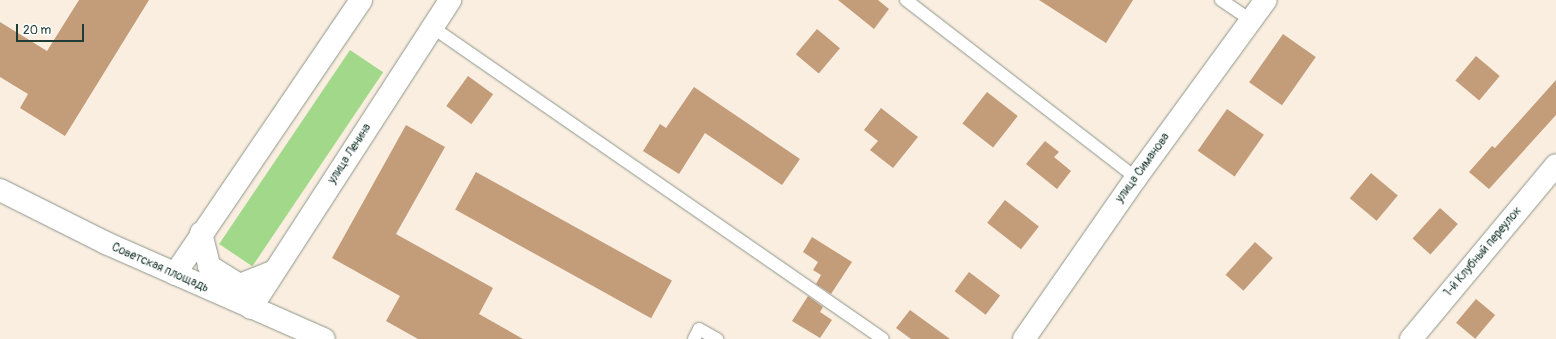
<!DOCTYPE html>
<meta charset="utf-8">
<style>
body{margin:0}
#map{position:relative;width:1556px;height:339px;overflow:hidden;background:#faeee0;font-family:Pangolin,sans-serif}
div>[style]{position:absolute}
.green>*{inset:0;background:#a2d889;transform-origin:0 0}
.building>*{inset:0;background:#c39c7a;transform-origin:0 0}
.roads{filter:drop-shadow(0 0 1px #8c968a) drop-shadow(0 0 1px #8c968a)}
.lane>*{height:12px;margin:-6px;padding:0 6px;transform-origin:6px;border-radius:6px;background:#fff}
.street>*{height:22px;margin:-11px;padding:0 11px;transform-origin:11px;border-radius:11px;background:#fff}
.secondary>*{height:22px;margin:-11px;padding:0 11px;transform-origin:11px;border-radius:11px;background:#fff}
.primary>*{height:22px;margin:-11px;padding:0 11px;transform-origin:11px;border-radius:11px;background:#fff}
span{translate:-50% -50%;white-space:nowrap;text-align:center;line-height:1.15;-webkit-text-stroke:3px #fff;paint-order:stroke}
.street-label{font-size:12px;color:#1f3d34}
.scale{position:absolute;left:16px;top:24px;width:68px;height:18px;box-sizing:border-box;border:2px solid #1f3d34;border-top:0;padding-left:5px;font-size:12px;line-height:14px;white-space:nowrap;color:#1f3d34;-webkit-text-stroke:3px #fff;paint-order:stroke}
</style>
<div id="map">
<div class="green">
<div style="left:350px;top:50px;width:40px;height:234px;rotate:34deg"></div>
</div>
<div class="building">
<div style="clip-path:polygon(79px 0,149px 0,65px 136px,20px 108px,28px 94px,0 77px,0 22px,47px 51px)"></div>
<div style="clip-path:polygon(838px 0,878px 0,889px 9px,874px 29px)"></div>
<div style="clip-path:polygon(1039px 0,1133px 0,1106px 43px)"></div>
<div style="left:817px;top:29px;width:30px;height:33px;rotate:40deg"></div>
<div style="left:1283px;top:34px;width:40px;height:59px;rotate:35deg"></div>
<div style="left:1476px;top:56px;width:31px;height:32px;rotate:40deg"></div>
<div style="left:468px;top:76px;width:31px;height:37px;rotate:36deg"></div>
<div style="clip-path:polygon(1556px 80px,1556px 115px,1489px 189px,1469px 172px,1492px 146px,1495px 148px)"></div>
<div style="clip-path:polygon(694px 87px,800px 159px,782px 185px,705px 133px,679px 174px,643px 151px,660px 124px,666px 128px)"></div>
<div style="left:987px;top:92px;width:39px;height:40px;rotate:38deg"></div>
<div style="clip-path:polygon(881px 108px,918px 137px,893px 168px,870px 150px,878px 141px,864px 130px)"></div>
<div style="left:1227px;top:109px;width:45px;height:51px;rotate:35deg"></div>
<div style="clip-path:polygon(406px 125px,445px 147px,396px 234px,493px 288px,479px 314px,523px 339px,418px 339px,386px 321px,400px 296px,332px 258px)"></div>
<div style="clip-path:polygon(1045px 141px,1059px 152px,1054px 157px,1071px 171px,1057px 189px,1026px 164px)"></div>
<div style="left:476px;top:172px;width:224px;height:43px;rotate:29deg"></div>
<div style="left:1371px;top:173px;width:35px;height:33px;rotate:40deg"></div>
<div style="left:1005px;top:200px;width:43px;height:29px;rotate:38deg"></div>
<div style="left:1440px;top:208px;width:24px;height:41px;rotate:42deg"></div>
<div style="clip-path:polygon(812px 237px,852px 262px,831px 294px,816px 284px,821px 275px,813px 270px,818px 262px,803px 252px)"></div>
<div style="left:1255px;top:242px;width:24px;height:44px;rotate:42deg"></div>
<div style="left:969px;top:272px;width:39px;height:24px;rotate:37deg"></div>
<div style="clip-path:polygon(808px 296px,823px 307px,820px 312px,832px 320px,820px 338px,792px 321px)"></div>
<div style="left:1476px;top:299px;width:25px;height:31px;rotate:40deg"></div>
<div style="clip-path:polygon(910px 310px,950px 339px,911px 339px,896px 328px)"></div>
</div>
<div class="roads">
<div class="lane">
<div style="left:906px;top:0;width:291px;rotate:37.7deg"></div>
<div style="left:1221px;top:0;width:37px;rotate:34deg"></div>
<div style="left:432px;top:27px;width:548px;rotate:34.68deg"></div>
<div style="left:694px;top:339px;width:11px;rotate:-63deg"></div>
<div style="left:699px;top:329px;width:21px;rotate:29deg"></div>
</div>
<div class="street">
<div style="left:1411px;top:339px;width:226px;rotate:-50.2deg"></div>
</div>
<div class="secondary">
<div style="left:201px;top:233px;width:34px;rotate:76deg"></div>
<div style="left:209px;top:266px;width:36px;rotate:32deg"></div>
<div style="left:240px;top:285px;width:37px;rotate:-22deg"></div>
<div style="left:175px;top:274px;width:331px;rotate:-55.8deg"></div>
<div style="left:251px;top:308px;width:367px;rotate:-57.1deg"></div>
</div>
<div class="primary">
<div style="left:0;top:190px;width:119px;rotate:26.6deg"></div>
<div style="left:106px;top:243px;width:238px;rotate:23.8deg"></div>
<div style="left:1024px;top:339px;width:196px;rotate:-55.2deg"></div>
<div style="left:1136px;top:178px;width:220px;rotate:-53.9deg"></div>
</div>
</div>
<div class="street-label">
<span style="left:350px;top:154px;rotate:-57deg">улица Ленина</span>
<span style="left:1143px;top:168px;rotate:-54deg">улица Симанова</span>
<span style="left:1483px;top:252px;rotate:-50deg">1-й Клубный переулок</span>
<span style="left:160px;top:268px;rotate:24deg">Советская площадь</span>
</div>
<div class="scale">20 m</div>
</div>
